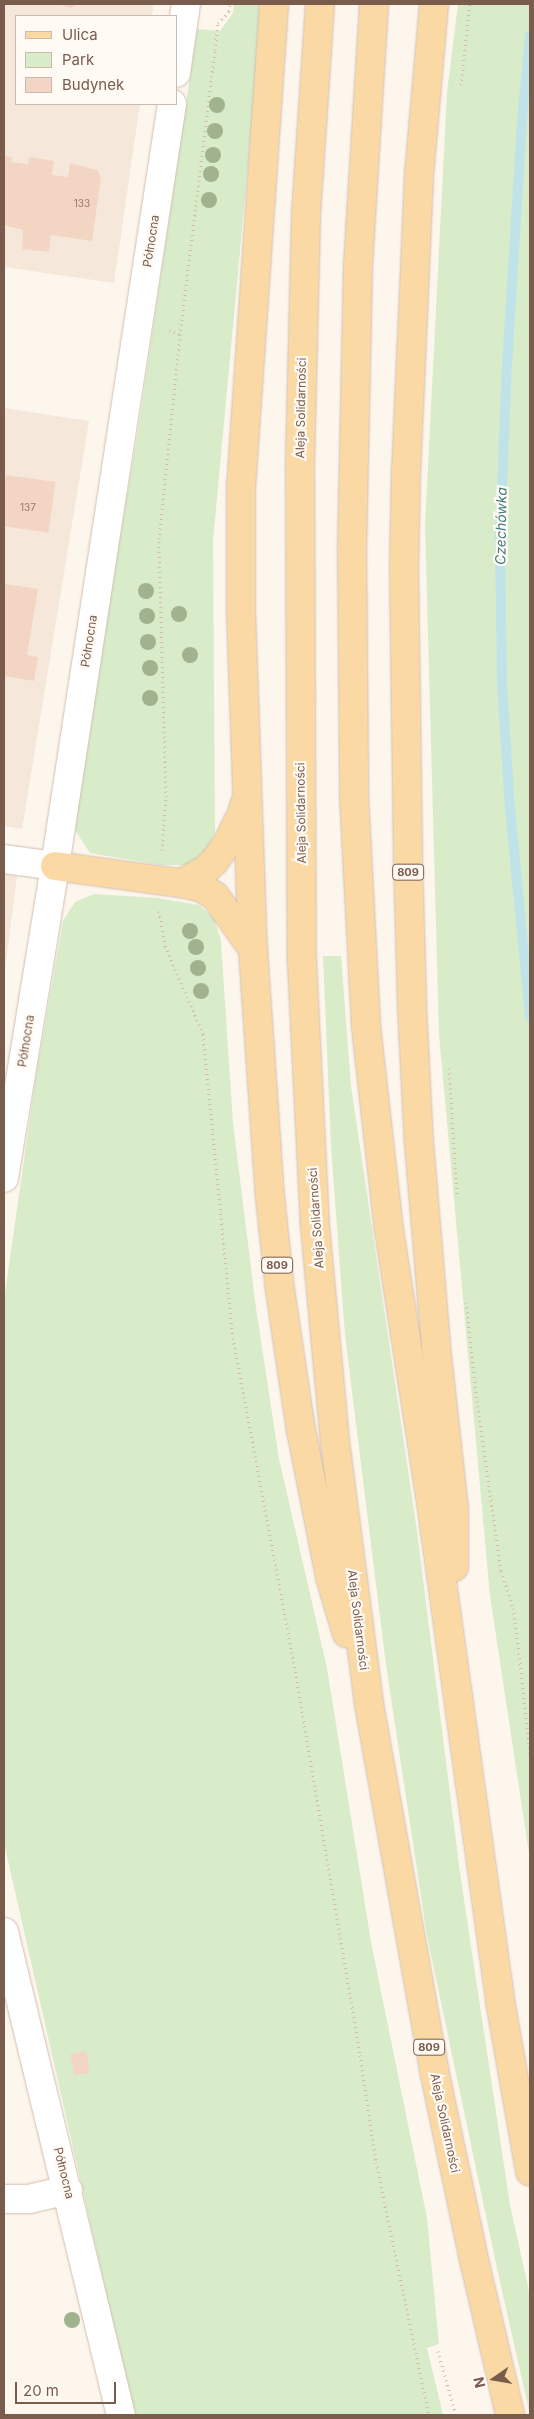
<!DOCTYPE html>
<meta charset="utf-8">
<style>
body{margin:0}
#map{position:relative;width:534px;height:2419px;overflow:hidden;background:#fdf6ec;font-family:Inter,sans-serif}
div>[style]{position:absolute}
.residential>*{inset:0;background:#f5e8da}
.green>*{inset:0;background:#d8ecc9}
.stream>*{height:10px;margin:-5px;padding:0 5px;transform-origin:5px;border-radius:5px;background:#bfe3e8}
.building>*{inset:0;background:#f3d5c3;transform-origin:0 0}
.path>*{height:3px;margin-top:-1.5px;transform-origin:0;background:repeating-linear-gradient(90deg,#d9b8a5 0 1px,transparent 0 5px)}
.roads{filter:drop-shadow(0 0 1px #d1beb0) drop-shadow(0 0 1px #d1beb0)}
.minor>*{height:28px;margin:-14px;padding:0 14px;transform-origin:14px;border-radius:14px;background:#fff}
.major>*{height:28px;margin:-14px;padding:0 14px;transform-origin:14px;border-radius:14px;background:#fbd9a5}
.trees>*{width:16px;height:16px;margin:-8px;border-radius:50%;background:#a0b28e}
span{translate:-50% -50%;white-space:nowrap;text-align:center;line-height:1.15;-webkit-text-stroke:4.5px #fffaf3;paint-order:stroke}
.number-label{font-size:10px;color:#987a6a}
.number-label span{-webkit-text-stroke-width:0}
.shield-label span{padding:1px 4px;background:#fffaf3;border:1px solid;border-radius:4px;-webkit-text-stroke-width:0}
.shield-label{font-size:11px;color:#7a5c4d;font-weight:700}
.street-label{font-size:12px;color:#7a5c4d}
.water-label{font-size:14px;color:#437c86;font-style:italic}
.frame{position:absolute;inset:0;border:5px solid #7a5c4d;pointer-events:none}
.legend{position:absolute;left:15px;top:15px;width:162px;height:90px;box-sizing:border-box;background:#fffaf3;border:1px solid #cabbb1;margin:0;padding:6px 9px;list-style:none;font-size:15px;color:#7a5c4d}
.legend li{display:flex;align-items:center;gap:10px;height:25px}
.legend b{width:25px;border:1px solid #cabbb1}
.north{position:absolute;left:469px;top:2354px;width:50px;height:50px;-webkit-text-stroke:4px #fffaf3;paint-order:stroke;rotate:257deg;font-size:14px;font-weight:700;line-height:20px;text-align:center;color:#7a5c4d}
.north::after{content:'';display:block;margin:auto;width:18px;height:22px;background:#7a5c4d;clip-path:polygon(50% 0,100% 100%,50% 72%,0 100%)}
.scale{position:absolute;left:15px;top:2382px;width:101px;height:22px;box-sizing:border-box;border:2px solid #7a5c4d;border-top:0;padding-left:6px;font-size:15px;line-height:18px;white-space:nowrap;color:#7a5c4d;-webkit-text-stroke:4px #fffaf3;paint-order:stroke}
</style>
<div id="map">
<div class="residential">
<div style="clip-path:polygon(4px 4px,154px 4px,152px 16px,16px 16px,16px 104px,140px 104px,114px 283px,4px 267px)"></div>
<div style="clip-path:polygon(4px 408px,89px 421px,22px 829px,4px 826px)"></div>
<div style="clip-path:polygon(4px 874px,17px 876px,4px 977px)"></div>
</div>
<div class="green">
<div style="clip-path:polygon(234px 4px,263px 4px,213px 541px,215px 832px,207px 849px,191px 865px,161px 865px,90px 853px,75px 830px,97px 671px,138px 431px,197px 29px,220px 31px,233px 13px)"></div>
<div style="clip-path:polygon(458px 4px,530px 4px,530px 1860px,490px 1596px,439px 1034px,425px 526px,447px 92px)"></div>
<div style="clip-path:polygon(94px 894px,157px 898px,199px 905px,214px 918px,221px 941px,233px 1123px,256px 1308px,279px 1459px,327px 1668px,371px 1942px,427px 2218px,439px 2344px,427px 2348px,443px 2415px,134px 2415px,129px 2394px,4px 1843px,4px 1300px,36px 1076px,63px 921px,75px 902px)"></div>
<div style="clip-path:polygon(323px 956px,341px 956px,351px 1086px,417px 1531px,460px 1873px,510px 2205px,530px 2296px,530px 2415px,498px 2273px,427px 1936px,386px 1665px,345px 1335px,331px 1147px)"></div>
</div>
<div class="stream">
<div style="left:530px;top:35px;width:86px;rotate:95.3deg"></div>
<div style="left:522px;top:121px;width:242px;rotate:93.5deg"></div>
<div style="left:507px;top:363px;width:176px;rotate:92.3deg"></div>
<div style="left:500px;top:539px;width:144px;rotate:89.2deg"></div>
<div style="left:502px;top:683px;width:126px;rotate:86.4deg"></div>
<div style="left:510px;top:809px;width:209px;rotate:84.5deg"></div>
</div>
<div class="building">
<div style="clip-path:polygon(59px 4px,78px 4px,71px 8px)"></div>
<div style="clip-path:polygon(4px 156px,12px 157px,11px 162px,28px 164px,29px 157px,54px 161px,52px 175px,68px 177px,70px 163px,97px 170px,101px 177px,92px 241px,51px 235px,49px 252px,22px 249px,23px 230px,4px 225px)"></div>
<div style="left:6px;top:475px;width:50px;height:51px;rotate:8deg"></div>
<div style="clip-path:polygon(4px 584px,38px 589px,27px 655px,38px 657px,34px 681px,4px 676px)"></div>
<div style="left:86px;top:2051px;width:22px;height:16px;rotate:80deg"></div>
</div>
<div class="path">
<div style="left:461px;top:85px;width:81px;rotate:-83.7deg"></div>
<div style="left:169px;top:330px;width:12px;rotate:24deg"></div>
<div style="left:162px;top:850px;width:53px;rotate:-85.7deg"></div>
<div style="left:166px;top:797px;width:258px;rotate:-91.6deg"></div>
<div style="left:159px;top:539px;width:205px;rotate:-84.1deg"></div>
<div style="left:180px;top:335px;width:287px;rotate:-83deg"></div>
<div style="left:215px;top:50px;width:27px;rotate:-84deg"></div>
<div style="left:218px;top:23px;width:16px;rotate:-47deg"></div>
<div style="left:229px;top:11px;width:7px;rotate:-82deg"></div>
<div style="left:159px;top:911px;width:36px;rotate:80deg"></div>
<div style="left:165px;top:946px;width:96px;rotate:66.6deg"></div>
<div style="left:203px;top:1034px;width:305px;rotate:84.4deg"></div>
<div style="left:233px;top:1338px;width:319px;rotate:79.4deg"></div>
<div style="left:292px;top:1652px;width:409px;rotate:80.4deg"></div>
<div style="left:360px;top:2055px;width:108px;rotate:81.5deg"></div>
<div style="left:376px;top:2162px;width:258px;rotate:78.2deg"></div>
<div style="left:449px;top:1068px;width:128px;rotate:86.4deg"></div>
<div style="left:466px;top:1302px;width:100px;rotate:83.7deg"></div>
<div style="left:477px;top:1401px;width:172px;rotate:82deg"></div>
<div style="left:501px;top:1571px;width:39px;rotate:72deg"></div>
<div style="left:513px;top:1608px;width:45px;rotate:82.4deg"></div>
<div style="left:519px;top:1653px;width:104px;rotate:83.9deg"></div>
<div style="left:438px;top:2351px;width:66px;rotate:74.3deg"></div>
</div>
<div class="roads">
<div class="minor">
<div style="left:176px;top:73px;width:70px;rotate:-81.8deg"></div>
<div style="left:4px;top:859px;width:51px;rotate:7.8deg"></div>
<div style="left:4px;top:1178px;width:316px;rotate:-80.7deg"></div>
<div style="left:55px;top:866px;width:771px;rotate:-81.27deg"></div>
<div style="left:4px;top:1932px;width:497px;rotate:76.4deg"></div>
<div style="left:4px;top:2199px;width:25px"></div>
<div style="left:29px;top:2199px;width:40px;rotate:-13deg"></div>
</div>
<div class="major">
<div style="left:274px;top:4px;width:484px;rotate:93.9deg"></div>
<div style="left:241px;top:487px;width:125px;rotate:90deg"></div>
<div style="left:241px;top:612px;width:337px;rotate:88deg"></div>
<div style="left:253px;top:949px;width:249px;rotate:86.1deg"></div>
<div style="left:270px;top:1197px;width:94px;rotate:83.9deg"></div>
<div style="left:280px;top:1290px;width:142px;rotate:81.5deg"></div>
<div style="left:301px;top:1430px;width:150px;rotate:78.8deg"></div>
<div style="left:330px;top:1577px;width:59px;rotate:73.4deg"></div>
<div style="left:320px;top:4px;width:212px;rotate:93.8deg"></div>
<div style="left:306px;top:216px;width:251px;rotate:91.4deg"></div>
<div style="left:300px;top:467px;width:495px;rotate:89.8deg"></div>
<div style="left:302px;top:962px;width:264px;rotate:87.2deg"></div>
<div style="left:315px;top:1226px;width:217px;rotate:84.7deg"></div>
<div style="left:335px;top:1442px;width:264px;rotate:82.6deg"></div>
<div style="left:369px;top:1704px;width:372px;rotate:79.9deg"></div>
<div style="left:434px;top:2070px;width:198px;rotate:78.1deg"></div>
<div style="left:475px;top:2264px;width:155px;rotate:76.9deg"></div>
<div style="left:374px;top:4px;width:261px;rotate:93.5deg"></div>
<div style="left:358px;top:265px;width:282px;rotate:91.2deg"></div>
<div style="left:352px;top:547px;width:249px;rotate:89.5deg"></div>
<div style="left:354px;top:796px;width:230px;rotate:87deg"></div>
<div style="left:366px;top:1026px;width:205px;rotate:83.6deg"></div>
<div style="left:389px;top:1230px;width:261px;rotate:81.2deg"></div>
<div style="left:429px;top:1488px;width:523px;rotate:82.09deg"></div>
<div style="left:501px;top:2006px;width:168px;rotate:80deg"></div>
<div style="left:434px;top:4px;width:173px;rotate:95deg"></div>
<div style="left:419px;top:176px;width:294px;rotate:92.5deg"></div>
<div style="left:406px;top:470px;width:99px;rotate:91.2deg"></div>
<div style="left:404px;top:569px;width:291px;rotate:89.2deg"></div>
<div style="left:408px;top:860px;width:147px;rotate:88.4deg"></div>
<div style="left:412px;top:1007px;width:136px;rotate:87.1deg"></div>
<div style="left:419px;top:1143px;width:205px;rotate:85.2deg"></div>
<div style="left:436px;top:1347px;width:164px;rotate:83.7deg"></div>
<div style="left:454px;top:1510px;width:57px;rotate:90deg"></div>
<div style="left:55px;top:866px;width:127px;rotate:7.7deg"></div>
<div style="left:181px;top:883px;width:19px;rotate:12deg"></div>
<div style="left:200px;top:887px;width:17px;rotate:31deg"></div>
<div style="left:215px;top:896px;width:65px;rotate:54.4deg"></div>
<div style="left:181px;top:883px;width:27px;rotate:-28deg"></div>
<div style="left:205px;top:870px;width:12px;rotate:-42deg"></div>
<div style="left:214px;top:862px;width:24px;rotate:-55deg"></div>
<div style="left:228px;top:842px;width:32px;rotate:-64deg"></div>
<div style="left:242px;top:813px;width:10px;rotate:-73deg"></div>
</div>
</div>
<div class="trees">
<div style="left:217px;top:105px"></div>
<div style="left:215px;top:131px"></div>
<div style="left:213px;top:155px"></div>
<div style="left:211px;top:174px"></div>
<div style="left:209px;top:200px"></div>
<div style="left:146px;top:591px"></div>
<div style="left:179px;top:614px"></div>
<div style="left:147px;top:616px"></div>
<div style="left:148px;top:642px"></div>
<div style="left:190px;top:655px"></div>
<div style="left:150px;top:668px"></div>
<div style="left:150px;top:698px"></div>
<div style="left:190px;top:931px"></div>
<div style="left:196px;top:947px"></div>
<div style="left:198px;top:968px"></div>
<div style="left:201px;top:991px"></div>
<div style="left:72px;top:2320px"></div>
</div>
<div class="number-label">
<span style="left:82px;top:204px">133</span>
<span style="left:28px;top:508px">137</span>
</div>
<div class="shield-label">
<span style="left:408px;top:872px">809</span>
<span style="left:277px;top:1265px">809</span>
<span style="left:429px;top:2047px">809</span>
</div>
<div class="street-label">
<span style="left:151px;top:241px;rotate:-81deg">Północna</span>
<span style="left:301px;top:408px;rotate:-89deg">Aleja Solidarności</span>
<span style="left:89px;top:641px;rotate:-81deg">Północna</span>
<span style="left:301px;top:813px;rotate:-91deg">Aleja Solidarności</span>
<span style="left:26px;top:1041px;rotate:-81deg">Północna</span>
<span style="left:316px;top:1218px;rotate:-94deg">Aleja Solidarności</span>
<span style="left:358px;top:1620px;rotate:83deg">Aleja Solidarności</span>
<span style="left:445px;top:2123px;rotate:78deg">Aleja Solidarności</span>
<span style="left:64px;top:2173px;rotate:76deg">Północna</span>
</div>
<div class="water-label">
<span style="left:501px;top:526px;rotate:-89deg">Czechówka</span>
</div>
<div class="frame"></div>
<ul class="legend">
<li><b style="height:6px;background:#fbd9a5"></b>Ulica</li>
<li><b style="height:14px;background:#d8ecc9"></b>Park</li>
<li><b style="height:14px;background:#f3d5c3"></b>Budynek</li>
</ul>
<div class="north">N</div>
<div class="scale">20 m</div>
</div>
